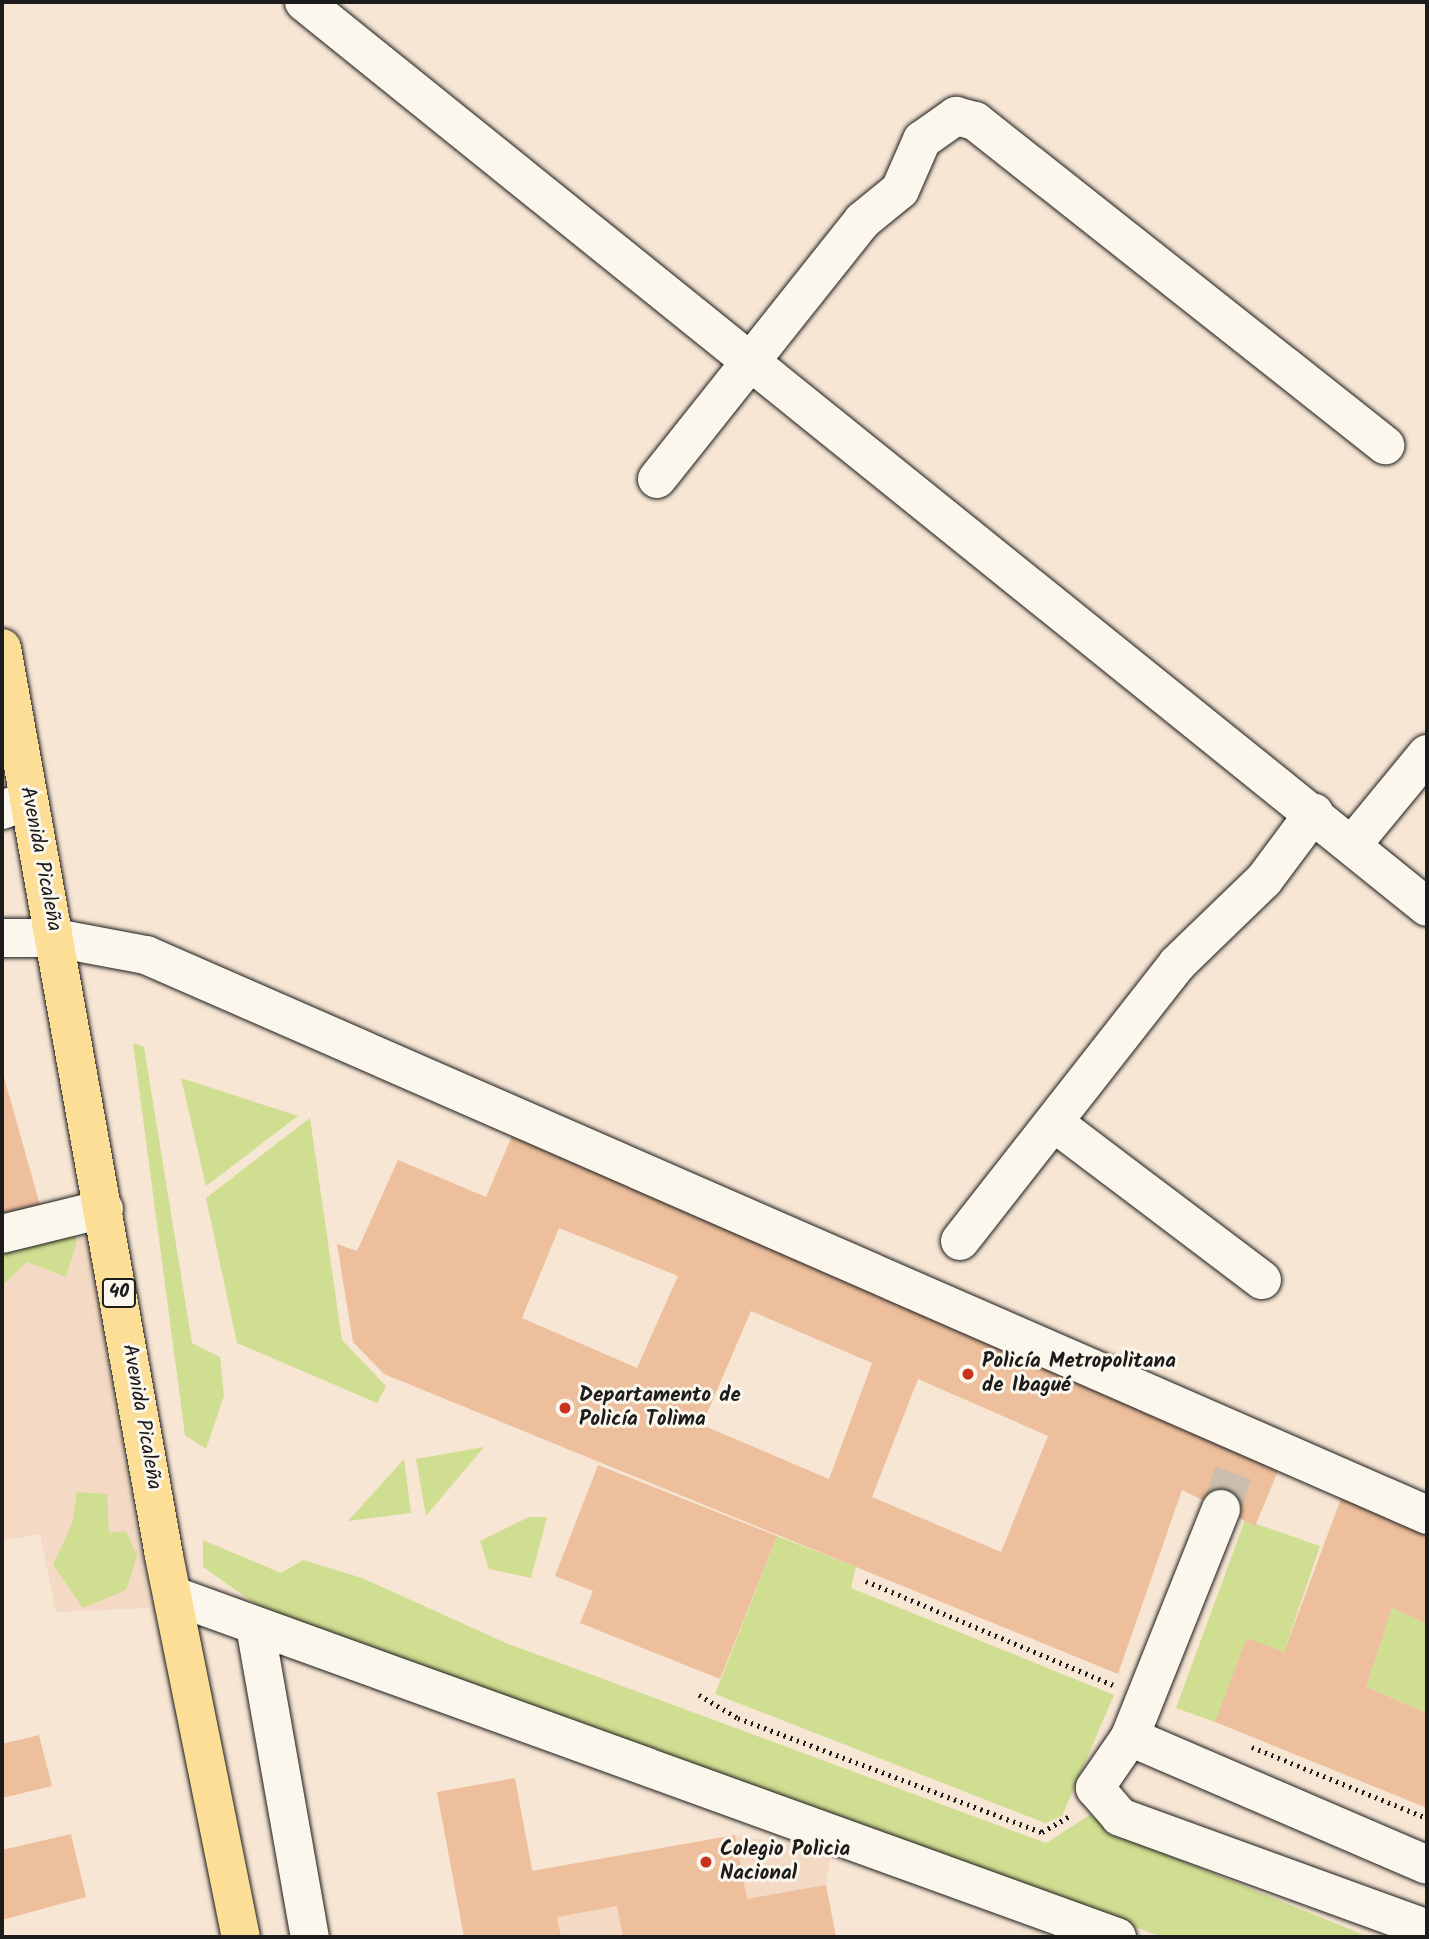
<!DOCTYPE html>
<meta charset="utf-8">
<style>
body{margin:0}
#map{position:relative;width:1429px;height:1939px;overflow:hidden;background:#f7e6d4;font-family:Kalam,sans-serif}
div>[style]{position:absolute}
.built>*{inset:0;background:#f4dac4}
.green>*{inset:0;background:#d0de91}
.building>*{inset:0;background:#edbf9d}
.minor-tunnel>*{height:38px;margin-top:-19px;transform-origin:0;background:repeating-linear-gradient(90deg,#cbbeaf 0 38px,transparent 0 57px)}
.path>*{height:4.5px;margin-top:-2.25px;transform-origin:0;background:repeating-linear-gradient(90deg,#1c1c1c 0 2px,transparent 0 7px)}
.roads{filter:drop-shadow(0 0 2px #1c1c1c) drop-shadow(0 0 2px #1c1c1c)}
.minor>*{height:38px;margin:-19px;padding:0 19px;transform-origin:19px;border-radius:19px;background:#fbf7ec}
.major>*{height:38px;margin:-19px;padding:0 19px;transform-origin:19px;border-radius:19px;background:#fdde96}
.dots>*{width:19px;height:19px;translate:-50% -50%;box-sizing:border-box;border:4px solid #fbf7ec;border-radius:50%}
span{translate:-50% -50%;white-space:nowrap;text-align:center;line-height:1.15;-webkit-text-stroke:6px #fbf7ec;paint-order:stroke}
.shield-label span{padding:2px 5px;background:#fbf7ec;border:2px solid;border-radius:5px;-webkit-text-stroke-width:0}
.shield-label{font-size:19px;color:#1c1c1c;font-weight:700}
.street-label{font-size:21px;color:#1c1c1c}
.poi-label{font-size:21px;color:#1c1c1c;font-weight:700}
.left{translate:0 -50%;text-align:left}
.frame{position:absolute;inset:0;border:4px solid #1c1c1c;pointer-events:none}
</style>
<div id="map">
<div class="built">
<div style="clip-path:polygon(87px 1237px,150px 1608px,56px 1612px,40px 1534px,2px 1541px,2px 1251px)"></div>
<div style="clip-path:polygon(515px 1778px,533px 1871px,735px 1835px,831px 1853px,826px 1885px,836px 1937px,464px 1937px,437px 1792px)"></div>
</div>
<div class="green">
<div style="clip-path:polygon(133px 1043px,144px 1047px,192px 1343px,220px 1357px,224px 1396px,206px 1449px,185px 1435px)"></div>
<div style="clip-path:polygon(181px 1078px,298px 1116px,206px 1186px)"></div>
<div style="clip-path:polygon(310px 1118px,342px 1340px,386px 1386px,377px 1403px,237px 1343px,206px 1198px)"></div>
<div style="clip-path:polygon(40px 1205px,71px 1223px,77px 1242px,66px 1277px,27px 1262px,2px 1286px,2px 1213px)"></div>
<div style="clip-path:polygon(484px 1447px,426px 1516px,416px 1459px)"></div>
<div style="clip-path:polygon(404px 1459px,411px 1513px,348px 1521px)"></div>
<div style="clip-path:polygon(77px 1492px,107px 1494px,109px 1533px,126px 1531px,137px 1556px,126px 1590px,83px 1608px,53px 1565px,72px 1524px)"></div>
<div style="clip-path:polygon(529px 1517px,547px 1517px,531px 1578px,489px 1569px,480px 1541px)"></div>
<div style="clip-path:polygon(1245px 1520px,1320px 1546px,1284px 1652px,1215px 1722px,1176px 1708px)"></div>
<div style="clip-path:polygon(777px 1536px,856px 1567px,851px 1588px,1114px 1695px,1062px 1816px,1045px 1823px,715px 1694px)"></div>
<div style="clip-path:polygon(203px 1540px,281px 1573px,303px 1560px,362px 1578px,506px 1643px,1046px 1843px,1090px 1815px,1121px 1836px,1369px 1937px,1163px 1937px,280px 1621px,203px 1567px)"></div>
<div style="clip-path:polygon(1392px 1608px,1427px 1624px,1427px 1713px,1366px 1687px)"></div>
</div>
<div class="building">
<div style="clip-path:polygon(2px 1070px,40px 1205px,2px 1213px)"></div>
<div style="clip-path:polygon(evenodd,512px 1136px,1281px 1464px,1255px 1526px,1182px 1490px,1118px 1674px,384px 1374px,353px 1342px,337px 1244px,357px 1251px,398px 1160px,486px 1197px,512px 1136px,559px 1228px,678px 1276px,637px 1368px,522px 1318px,559px 1228px,512px 1136px,751px 1311px,872px 1363px,829px 1479px,702px 1425px,751px 1311px,512px 1136px,918px 1379px,1048px 1436px,1001px 1552px,872px 1497px,918px 1379px)"></div>
<div style="clip-path:polygon(598px 1465px,777px 1536px,720px 1679px,580px 1623px,593px 1591px,555px 1576px)"></div>
<div style="clip-path:polygon(1346px 1485px,1427px 1520px,1427px 1624px,1392px 1608px,1366px 1687px,1427px 1713px,1427px 1808px,1215px 1722px,1247px 1638px,1284px 1652px)"></div>
<div style="clip-path:polygon(39px 1735px,52px 1786px,2px 1798px,2px 1744px)"></div>
<div style="clip-path:polygon(515px 1778px,532px 1871px,735px 1835px,747px 1899px,826px 1885px,836px 1937px,623px 1937px,617px 1906px,557px 1917px,561px 1937px,464px 1937px,437px 1792px)"></div>
<div style="clip-path:polygon(71px 1834px,86px 1897px,2px 1920px,2px 1850px)"></div>
</div>
<div class="minor-tunnel">
<div style="left:1221px;top:1509px;width:65px;rotate:-71deg"></div>
</div>
<div class="path">
<div style="left:866px;top:1581px;width:268px;rotate:22.8deg"></div>
<div style="left:699px;top:1695px;width:45px;rotate:30.5deg"></div>
<div style="left:738px;top:1718px;width:325px;rotate:20.6deg"></div>
<div style="left:1042px;top:1832px;width:34px;rotate:-30deg"></div>
<div style="left:1252px;top:1747px;width:189px;rotate:22.1deg"></div>
</div>
<div class="roads">
<div class="minor">
<div style="left:304px;top:2px;width:1442px;rotate:38.86deg"></div>
<div style="left:657px;top:479px;width:330px;rotate:-51.5deg"></div>
<div style="left:862px;top:221px;width:49px;rotate:-39.2deg"></div>
<div style="left:900px;top:190px;width:55px;rotate:-66.3deg"></div>
<div style="left:922px;top:140px;width:42px;rotate:-35.2deg"></div>
<div style="left:956px;top:116px;width:20px;rotate:15deg"></div>
<div style="left:975px;top:121px;width:523px;rotate:38.32deg"></div>
<div style="left:2px;top:810px;width:28px;rotate:-21deg"></div>
<div style="left:1352px;top:845px;width:118px;rotate:-50.5deg"></div>
<div style="left:2px;top:938px;width:53px"></div>
<div style="left:55px;top:938px;width:93px;rotate:10.6deg"></div>
<div style="left:146px;top:955px;width:1398px;rotate:23.61deg"></div>
<div style="left:1057px;top:1125px;width:257px;rotate:37.1deg"></div>
<div style="left:2px;top:1234px;width:105px;rotate:-13.8deg"></div>
<div style="left:960px;top:1241px;width:352px;rotate:-51.9deg"></div>
<div style="left:1177px;top:964px;width:121px;rotate:-44deg"></div>
<div style="left:1264px;top:880px;width:84px;rotate:-53.3deg"></div>
<div style="left:1221px;top:1509px;width:245px;rotate:111.8deg"></div>
<div style="left:1130px;top:1737px;width:323px;rotate:23.3deg"></div>
<div style="left:172px;top:1595px;width:1005px;rotate:19.9deg"></div>
<div style="left:255px;top:1626px;width:316px;rotate:80deg"></div>
<div style="left:1130px;top:1737px;width:62px;rotate:124.5deg"></div>
<div style="left:1095px;top:1788px;width:38px;rotate:49deg"></div>
<div style="left:1120px;top:1817px;width:327px;rotate:20deg"></div>
</div>
<div class="major">
<div style="left:2px;top:648px;width:922px;rotate:79.88deg"></div>
<div style="left:164px;top:1556px;width:389px;rotate:78.6deg"></div>
</div>
</div>
<div class="dots">
<div style="left:968px;top:1374px;background:#c8321e"></div>
<div style="left:565px;top:1408px;background:#c8321e"></div>
<div style="left:706px;top:1862px;background:#c8321e"></div>
</div>
<div class="shield-label">
<span style="left:119px;top:1293px">40</span>
</div>
<div class="street-label">
<span style="left:40px;top:859px;rotate:79deg">Avenida Picaleña</span>
<span style="left:141px;top:1417px;rotate:80deg">Avenida Picaleña</span>
</div>
<div class="poi-label">
<span class="left" style="left:982px;top:1374px">Policía Metropolitana<br>de Ibagué</span>
<span class="left" style="left:579px;top:1408px">Departamento de<br>Policía Tolima</span>
<span class="left" style="left:720px;top:1862px">Colegio Policia<br>Nacional</span>
</div>
<div class="frame"></div>
</div>
